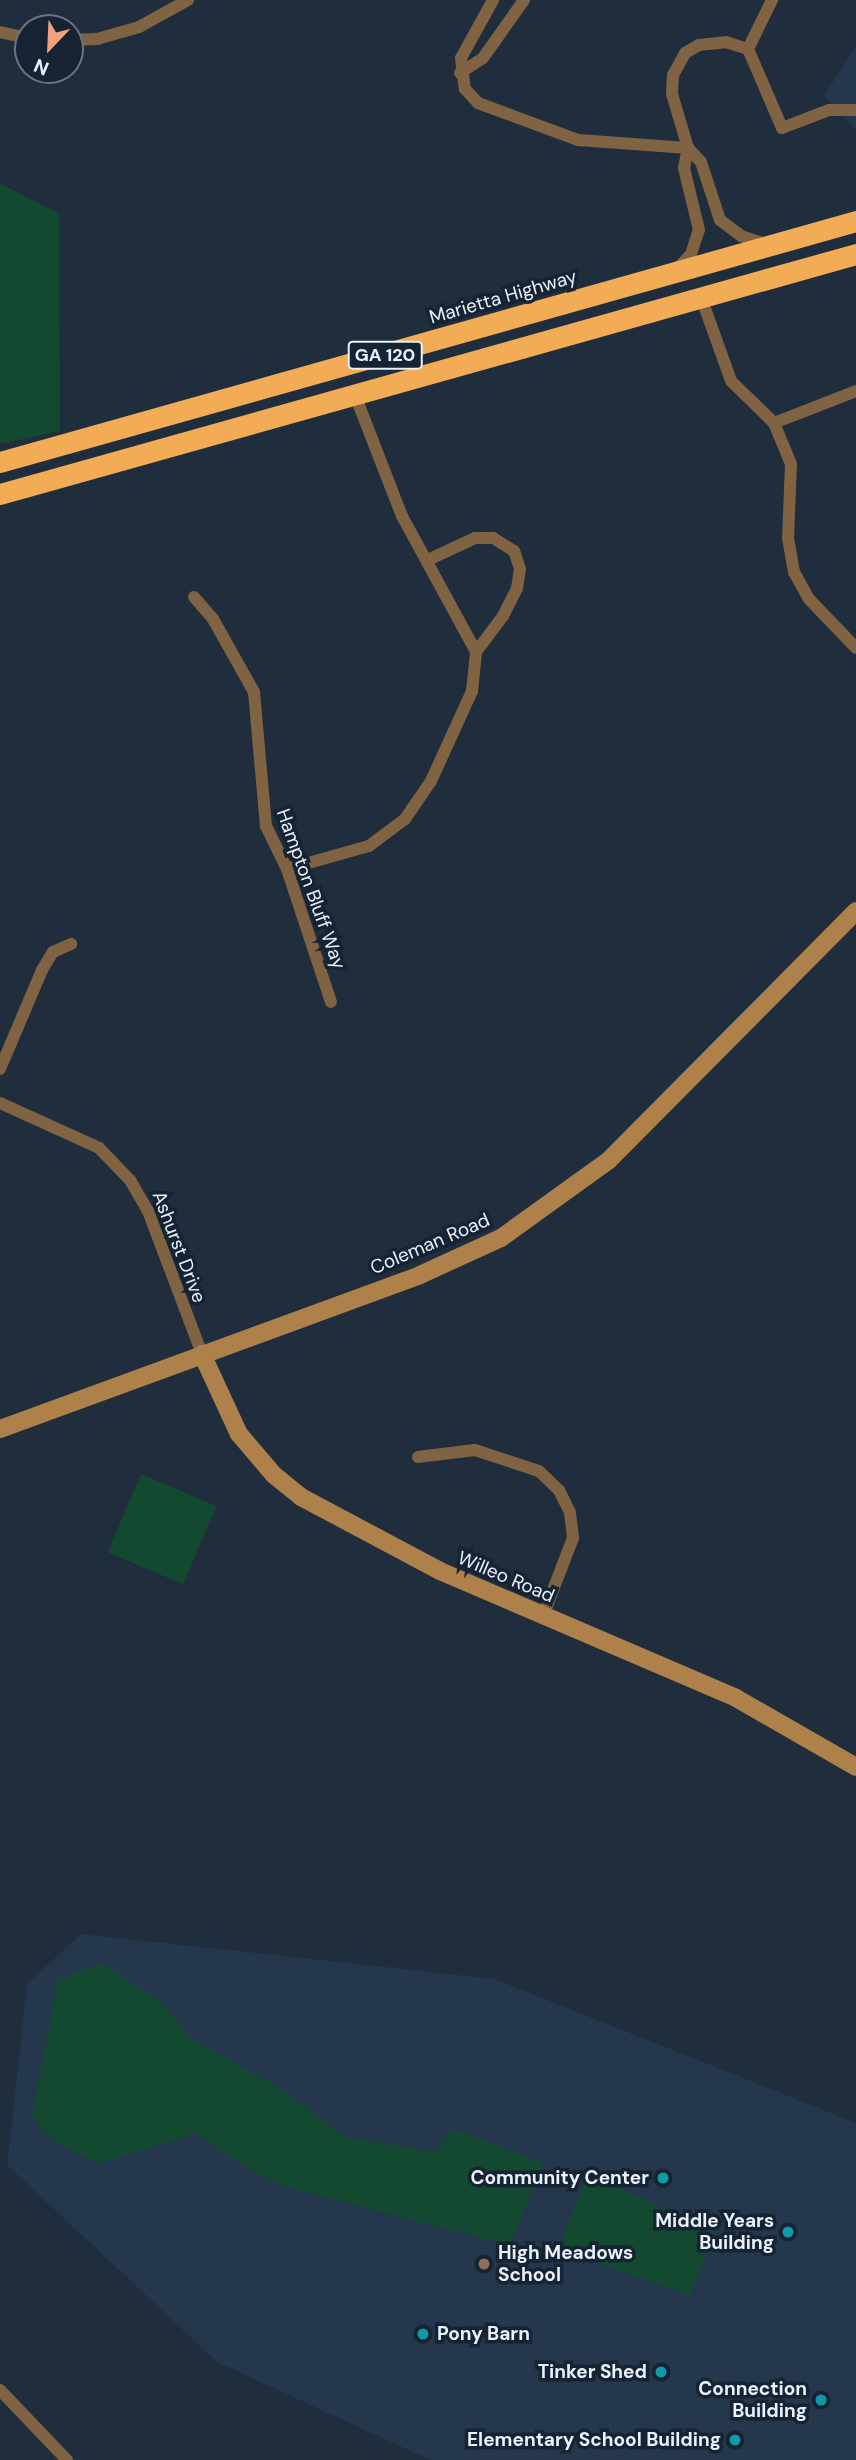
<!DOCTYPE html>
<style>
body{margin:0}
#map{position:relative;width:856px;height:2460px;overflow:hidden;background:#1f2d3d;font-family:"DM Sans",sans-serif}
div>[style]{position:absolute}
.built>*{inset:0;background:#24374c}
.green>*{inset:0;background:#134931;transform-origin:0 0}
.street>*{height:12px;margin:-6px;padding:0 6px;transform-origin:6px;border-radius:6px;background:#7f6342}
.secondary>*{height:18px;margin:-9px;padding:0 9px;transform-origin:9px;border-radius:9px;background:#ae814b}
.highway>*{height:21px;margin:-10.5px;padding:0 10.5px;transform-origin:10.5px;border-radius:10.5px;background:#f2ac55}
.dots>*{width:19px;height:19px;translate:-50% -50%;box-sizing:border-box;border:4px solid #152333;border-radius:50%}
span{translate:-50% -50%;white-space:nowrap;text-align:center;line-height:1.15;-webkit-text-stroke:7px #152333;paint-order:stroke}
.shield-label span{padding:2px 5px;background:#152333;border:2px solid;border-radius:5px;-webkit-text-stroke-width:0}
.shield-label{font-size:18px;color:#e8f1fc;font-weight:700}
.street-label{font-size:19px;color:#e8f1fc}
.poi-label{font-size:19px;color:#e8f1fc;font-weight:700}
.right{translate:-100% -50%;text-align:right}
.left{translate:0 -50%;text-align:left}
.north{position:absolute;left:14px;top:14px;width:70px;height:70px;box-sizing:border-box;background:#152333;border:2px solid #697583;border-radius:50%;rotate:203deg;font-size:19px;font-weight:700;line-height:28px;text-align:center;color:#e8f1fc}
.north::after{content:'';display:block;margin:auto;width:24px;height:32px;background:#f2a07f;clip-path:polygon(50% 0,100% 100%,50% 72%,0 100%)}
</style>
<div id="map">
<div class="built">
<div style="clip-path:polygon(856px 45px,856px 130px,824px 96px)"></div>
<div style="clip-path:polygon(81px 1934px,495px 1979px,856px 2123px,856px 2460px,430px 2460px,217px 2362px,7px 2165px,27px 1984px)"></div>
</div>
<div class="green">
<div style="clip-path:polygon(0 183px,59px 214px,60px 431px,0 444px)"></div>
<div style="left:141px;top:1474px;width:82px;height:85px;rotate:23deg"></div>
<div style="clip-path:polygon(102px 1963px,160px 2001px,191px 2038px,273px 2084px,346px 2137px,435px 2152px,453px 2129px,543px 2162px,510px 2245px,278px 2185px,220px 2151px,198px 2133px,98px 2164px,53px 2141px,32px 2117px,58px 1979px)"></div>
<div style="clip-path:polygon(587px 2174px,701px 2224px,722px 2214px,690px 2296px,559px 2249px)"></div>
</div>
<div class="street">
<div style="left:493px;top:0;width:66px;rotate:118.9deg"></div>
<div style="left:461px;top:58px;width:31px;rotate:83deg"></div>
<div style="left:465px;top:89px;width:19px;rotate:47deg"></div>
<div style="left:478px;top:103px;width:107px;rotate:20.3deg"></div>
<div style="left:578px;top:140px;width:110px;rotate:4.2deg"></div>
<div style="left:0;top:32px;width:29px;rotate:12deg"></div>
<div style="left:70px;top:40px;width:27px;rotate:-2deg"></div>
<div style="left:97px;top:39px;width:44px;rotate:-15.9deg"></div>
<div style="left:139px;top:27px;width:56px;rotate:-28.9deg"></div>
<div style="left:748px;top:49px;width:55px;rotate:-63.9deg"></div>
<div style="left:460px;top:73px;width:27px;rotate:-33deg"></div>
<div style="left:483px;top:58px;width:71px;rotate:-54.7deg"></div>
<div style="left:688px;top:148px;width:19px;rotate:47deg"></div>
<div style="left:701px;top:162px;width:61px;rotate:71.9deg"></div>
<div style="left:720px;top:220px;width:26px;rotate:37deg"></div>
<div style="left:741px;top:236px;width:25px;rotate:18deg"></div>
<div style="left:678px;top:268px;width:19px;rotate:-47deg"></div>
<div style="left:691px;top:254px;width:25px;rotate:-72deg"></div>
<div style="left:699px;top:230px;width:64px;rotate:-103.6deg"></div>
<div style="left:684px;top:168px;width:20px;rotate:-79deg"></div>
<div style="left:688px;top:148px;width:56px;rotate:-106.5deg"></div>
<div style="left:672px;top:94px;width:19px;rotate:-87deg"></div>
<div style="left:673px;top:75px;width:25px;rotate:-61deg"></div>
<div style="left:685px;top:53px;width:16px;rotate:-30deg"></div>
<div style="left:699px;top:45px;width:27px;rotate:-6deg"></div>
<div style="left:726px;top:42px;width:23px;rotate:18deg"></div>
<div style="left:748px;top:49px;width:86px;rotate:66.7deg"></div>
<div style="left:782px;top:128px;width:50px;rotate:-21deg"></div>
<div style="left:829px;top:110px;width:27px"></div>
<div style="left:701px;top:297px;width:89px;rotate:70.3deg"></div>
<div style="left:731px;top:381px;width:60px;rotate:44.3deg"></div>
<div style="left:774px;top:423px;width:44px;rotate:67.5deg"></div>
<div style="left:791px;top:464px;width:74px;rotate:92.3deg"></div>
<div style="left:788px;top:538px;width:35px;rotate:80deg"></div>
<div style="left:794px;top:572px;width:31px;rotate:61deg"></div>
<div style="left:809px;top:599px;width:68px;rotate:46.2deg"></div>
<div style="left:355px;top:395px;width:130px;rotate:68.8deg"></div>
<div style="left:402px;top:516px;width:155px;rotate:61.4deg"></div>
<div style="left:774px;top:423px;width:88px;rotate:-21.3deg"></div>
<div style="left:194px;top:597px;width:29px;rotate:49deg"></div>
<div style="left:213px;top:619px;width:84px;rotate:60.7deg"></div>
<div style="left:254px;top:692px;width:135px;rotate:84.9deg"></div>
<div style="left:266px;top:826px;width:48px;rotate:64deg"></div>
<div style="left:287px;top:869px;width:140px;rotate:71.7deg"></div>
<div style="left:287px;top:869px;width:85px;rotate:-15.7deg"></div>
<div style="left:369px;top:846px;width:45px;rotate:-36.9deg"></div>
<div style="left:405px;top:819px;width:46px;rotate:-55.6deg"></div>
<div style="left:431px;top:781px;width:99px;rotate:-65.5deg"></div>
<div style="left:472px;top:691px;width:39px;rotate:-84deg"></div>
<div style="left:476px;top:652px;width:45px;rotate:-53.1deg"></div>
<div style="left:503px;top:616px;width:31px;rotate:-63deg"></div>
<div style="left:517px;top:588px;width:19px;rotate:-81deg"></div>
<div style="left:520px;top:569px;width:19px;rotate:-108deg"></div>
<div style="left:514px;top:551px;width:25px;rotate:-148deg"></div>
<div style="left:493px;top:538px;width:18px;rotate:180deg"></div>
<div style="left:475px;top:538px;width:52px;rotate:154.9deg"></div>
<div style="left:0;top:1069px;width:108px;rotate:-67deg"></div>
<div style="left:42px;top:970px;width:21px;rotate:-59deg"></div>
<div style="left:53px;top:952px;width:20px;rotate:-24deg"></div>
<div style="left:0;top:1103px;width:109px;rotate:24.4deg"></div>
<div style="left:99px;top:1148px;width:45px;rotate:45.9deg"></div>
<div style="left:130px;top:1180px;width:36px;rotate:60deg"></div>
<div style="left:148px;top:1211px;width:153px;rotate:69.3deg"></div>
<div style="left:418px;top:1457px;width:57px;rotate:-7deg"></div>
<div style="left:475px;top:1450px;width:67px;rotate:18.2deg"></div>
<div style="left:539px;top:1471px;width:28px;rotate:44deg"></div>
<div style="left:559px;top:1490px;width:25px;rotate:64deg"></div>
<div style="left:570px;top:1513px;width:25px;rotate:83deg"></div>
<div style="left:573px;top:1538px;width:84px;rotate:111deg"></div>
<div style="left:0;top:2390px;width:97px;rotate:46.3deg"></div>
</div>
<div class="secondary">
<div style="left:202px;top:1354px;width:88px;rotate:65.2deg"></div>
<div style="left:239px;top:1434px;width:54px;rotate:49.5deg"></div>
<div style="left:274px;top:1475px;width:35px;rotate:39deg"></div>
<div style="left:301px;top:1497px;width:157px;rotate:28deg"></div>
<div style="left:440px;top:1571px;width:322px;rotate:23.2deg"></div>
<div style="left:736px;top:1698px;width:138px;rotate:29.9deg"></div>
<div style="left:0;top:1429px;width:447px;rotate:-20.1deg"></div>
<div style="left:420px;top:1275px;width:89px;rotate:-24.6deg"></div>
<div style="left:501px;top:1238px;width:133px;rotate:-35.8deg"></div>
<div style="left:609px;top:1160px;width:351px;rotate:-45.2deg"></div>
</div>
<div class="highway">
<div style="left:0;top:462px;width:889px;rotate:-15.72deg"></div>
<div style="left:0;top:494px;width:889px;rotate:-15.66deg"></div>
</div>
<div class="dots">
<div style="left:663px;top:2178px;background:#0f9aa8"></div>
<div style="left:788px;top:2232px;background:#0f9aa8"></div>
<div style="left:484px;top:2264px;background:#8d6e63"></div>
<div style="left:423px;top:2334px;background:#0f9aa8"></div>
<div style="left:661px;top:2372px;background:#0f9aa8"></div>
<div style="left:821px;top:2400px;background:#0f9aa8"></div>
<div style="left:735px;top:2440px;background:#0f9aa8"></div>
</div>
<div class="shield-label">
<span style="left:385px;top:355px">GA 120</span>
</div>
<div class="street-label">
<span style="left:503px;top:297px;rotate:-16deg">Marietta Highway</span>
<span style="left:311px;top:889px;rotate:70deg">Hampton Bluff Way</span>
<span style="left:430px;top:1244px;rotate:-23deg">Coleman Road</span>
<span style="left:179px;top:1247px;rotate:69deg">Ashurst Drive</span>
<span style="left:506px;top:1577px;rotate:23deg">Willeo Road</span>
</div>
<div class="poi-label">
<span class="right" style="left:649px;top:2178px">Community Center</span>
<span class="right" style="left:774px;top:2232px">Middle Years<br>Building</span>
<span class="left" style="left:498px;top:2264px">High Meadows<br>School</span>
<span class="left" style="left:437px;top:2334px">Pony Barn</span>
<span class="right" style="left:647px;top:2372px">Tinker Shed</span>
<span class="right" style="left:807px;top:2400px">Connection<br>Building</span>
<span class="right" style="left:721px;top:2440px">Elementary School Building</span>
</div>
<div class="north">N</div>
</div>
